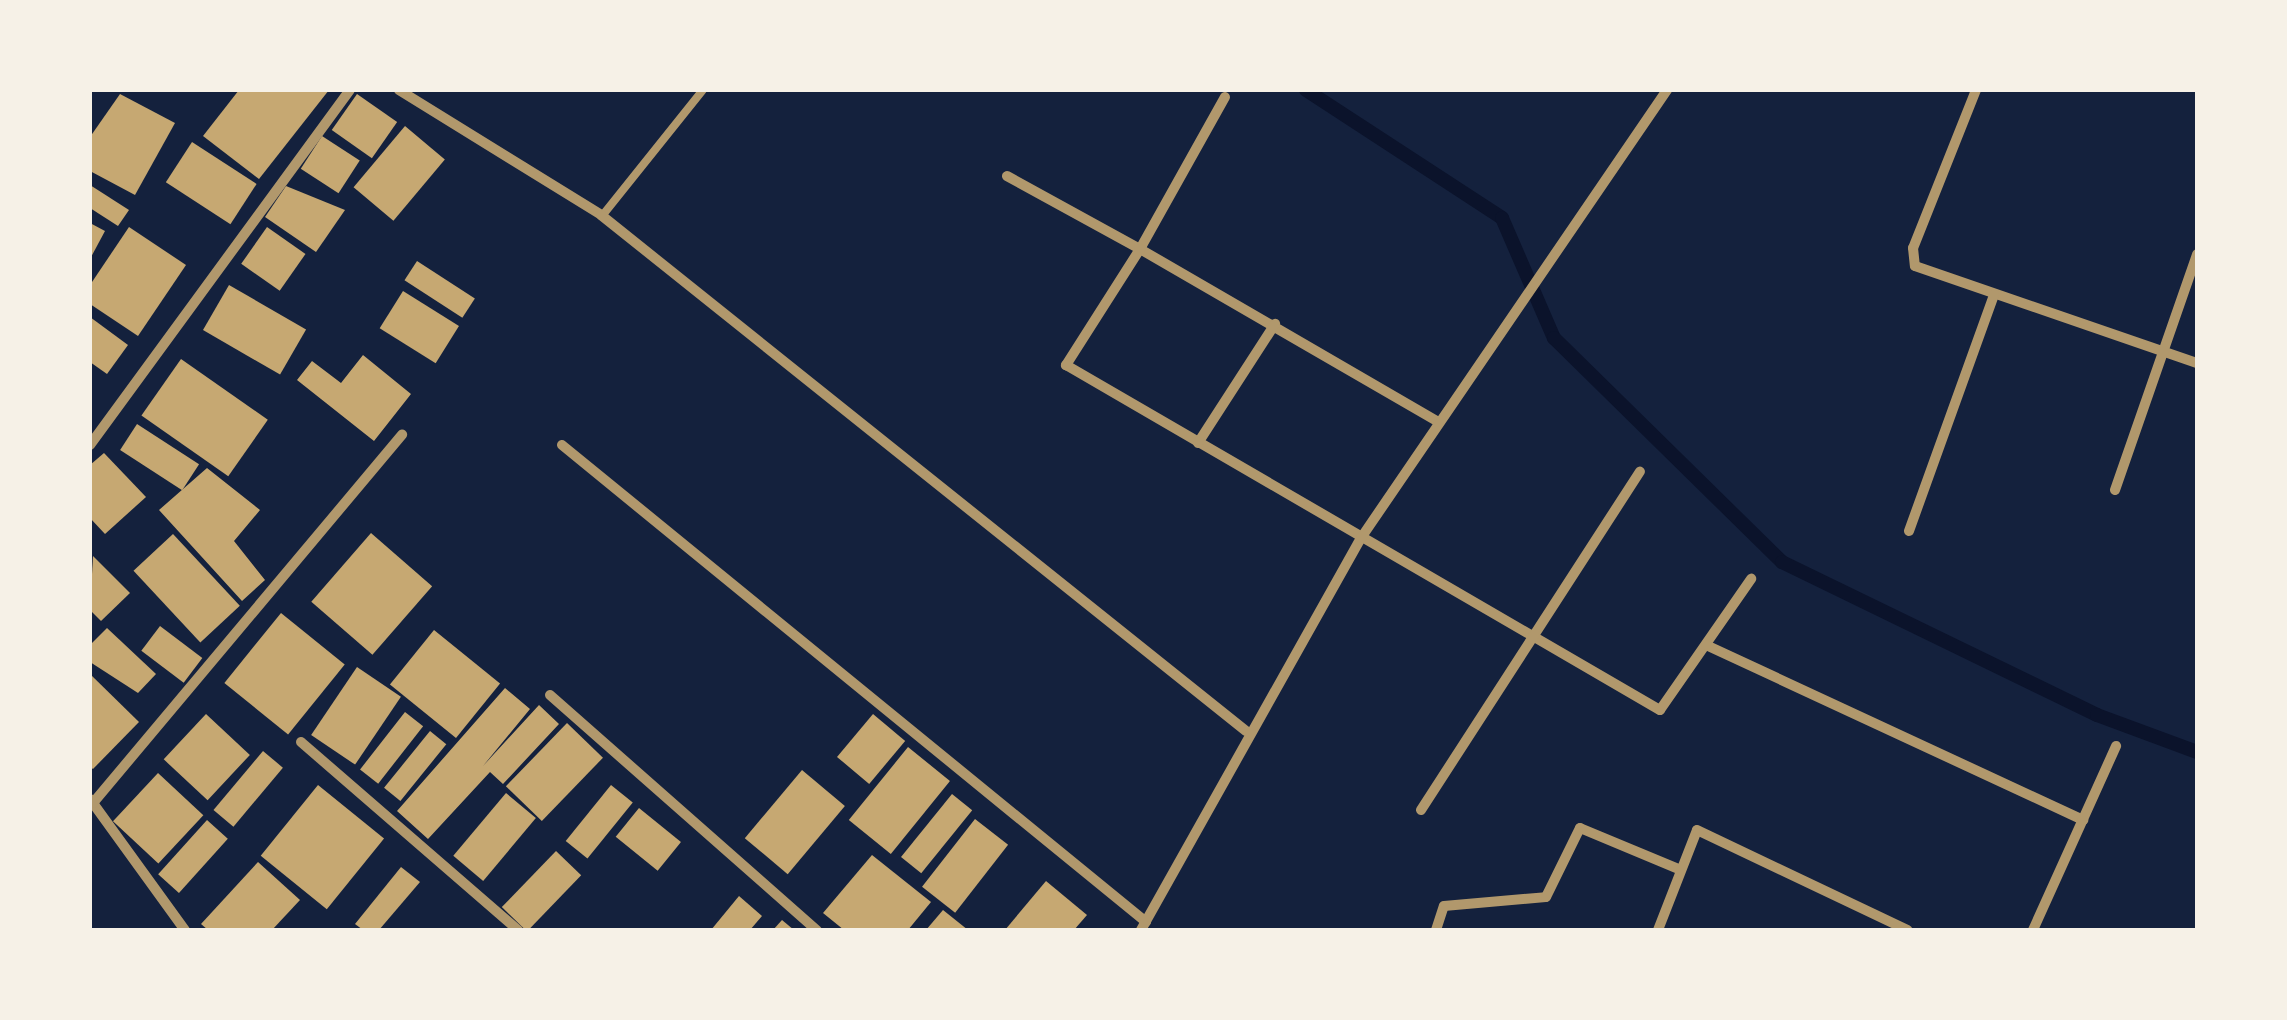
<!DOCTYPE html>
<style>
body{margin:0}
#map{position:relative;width:2287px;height:1020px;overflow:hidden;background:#14213d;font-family:Jost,sans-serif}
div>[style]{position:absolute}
.stream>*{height:14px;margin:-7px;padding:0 7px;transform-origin:7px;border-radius:7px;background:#0b132b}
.building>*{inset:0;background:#c6a872;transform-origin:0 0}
.service>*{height:8px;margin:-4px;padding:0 4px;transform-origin:4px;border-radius:4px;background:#b1986c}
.minor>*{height:10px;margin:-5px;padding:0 5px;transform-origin:5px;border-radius:5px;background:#b1986c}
span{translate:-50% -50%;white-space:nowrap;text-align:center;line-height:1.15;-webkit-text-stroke:10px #f6f1e7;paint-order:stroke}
.frame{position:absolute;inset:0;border:92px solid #f6f1e7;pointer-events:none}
</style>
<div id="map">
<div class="stream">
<div style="left:1306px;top:90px;width:234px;rotate:33.1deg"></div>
<div style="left:1502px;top:218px;width:131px;rotate:66.6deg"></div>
<div style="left:1554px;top:338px;width:320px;rotate:44.5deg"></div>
<div style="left:1782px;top:562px;width:350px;rotate:25.9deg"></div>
<div style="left:2097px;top:715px;width:107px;rotate:20.3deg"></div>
</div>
<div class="building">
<div style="clip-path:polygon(239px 90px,329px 90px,259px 179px,203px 136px)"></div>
<div style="clip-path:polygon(120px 94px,175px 123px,135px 195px,90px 171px,90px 137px)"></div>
<div style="left:357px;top:94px;width:49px;height:44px;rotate:35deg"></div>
<div style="left:405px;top:126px;width:52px;height:80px;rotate:40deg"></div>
<div style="left:322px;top:136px;width:45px;height:39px;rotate:33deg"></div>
<div style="left:192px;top:142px;width:77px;height:48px;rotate:33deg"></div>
<div style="clip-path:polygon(90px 185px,129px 210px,118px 226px,90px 208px)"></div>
<div style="clip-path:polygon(286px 186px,345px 210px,316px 252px,265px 217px)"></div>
<div style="clip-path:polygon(90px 223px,105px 231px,90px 259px)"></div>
<div style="clip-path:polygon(129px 227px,186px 265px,138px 336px,90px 304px,90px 285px)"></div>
<div style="left:267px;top:227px;width:47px;height:45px;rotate:35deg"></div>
<div style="left:417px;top:261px;width:69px;height:23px;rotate:33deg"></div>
<div style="left:229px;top:285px;width:89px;height:52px;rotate:30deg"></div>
<div style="left:403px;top:291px;width:66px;height:44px;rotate:32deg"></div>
<div style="clip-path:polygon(90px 317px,128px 345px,107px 374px,90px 362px)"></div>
<div style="clip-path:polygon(363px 355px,411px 394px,374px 441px,297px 380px,312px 361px,341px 383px)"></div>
<div style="left:181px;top:359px;width:106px;height:69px;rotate:35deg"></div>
<div style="left:137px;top:424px;width:74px;height:31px;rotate:33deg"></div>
<div style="clip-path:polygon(104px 453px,146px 497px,105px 534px,90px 518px,90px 465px)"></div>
<div style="clip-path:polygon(207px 468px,260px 510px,234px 541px,265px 580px,242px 601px,159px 510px)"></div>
<div style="left:371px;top:533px;width:81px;height:91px;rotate:41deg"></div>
<div style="left:173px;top:534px;width:98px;height:54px;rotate:47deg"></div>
<div style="clip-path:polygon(93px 556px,130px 593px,101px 621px,90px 610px)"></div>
<div style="left:281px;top:613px;width:82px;height:90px;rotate:39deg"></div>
<div style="left:160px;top:626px;width:53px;height:31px;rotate:37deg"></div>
<div style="clip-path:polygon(107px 628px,156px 674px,138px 693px,90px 662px,90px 645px)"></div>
<div style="left:434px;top:630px;width:85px;height:70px;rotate:39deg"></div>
<div style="left:357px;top:667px;width:53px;height:82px;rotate:34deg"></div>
<div style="clip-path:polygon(90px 674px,139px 722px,93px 769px,90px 767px)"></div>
<div style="clip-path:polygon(505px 688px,530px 709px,483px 766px,539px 705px,559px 724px,503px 784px,490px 772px,428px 839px,397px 811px)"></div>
<div style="left:405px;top:712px;width:23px;height:73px;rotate:38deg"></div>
<div style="left:206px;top:714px;width:60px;height:62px;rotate:43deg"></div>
<div style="left:873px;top:714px;width:42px;height:56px;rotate:40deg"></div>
<div style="left:567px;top:723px;width:50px;height:88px;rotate:44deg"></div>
<div style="left:430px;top:731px;width:21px;height:73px;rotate:39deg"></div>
<div style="left:908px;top:747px;width:54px;height:94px;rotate:39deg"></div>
<div style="left:263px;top:751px;width:26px;height:77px;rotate:40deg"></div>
<div style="left:802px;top:770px;width:56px;height:89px;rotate:40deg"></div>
<div style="left:158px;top:773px;width:62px;height:66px;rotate:43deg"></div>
<div style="left:318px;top:785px;width:85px;height:91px;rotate:39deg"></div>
<div style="left:611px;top:785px;width:28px;height:72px;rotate:39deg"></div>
<div style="left:506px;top:793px;width:39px;height:82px;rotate:40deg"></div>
<div style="left:952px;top:794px;width:26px;height:81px;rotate:39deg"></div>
<div style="left:639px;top:808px;width:54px;height:37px;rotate:39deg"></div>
<div style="left:975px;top:819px;width:42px;height:86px;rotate:38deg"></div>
<div style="left:207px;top:820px;width:28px;height:73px;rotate:42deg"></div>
<div style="left:556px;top:851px;width:35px;height:78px;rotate:44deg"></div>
<div style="clip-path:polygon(872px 855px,931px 902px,908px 930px,844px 930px,823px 913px)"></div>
<div style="clip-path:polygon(258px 862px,300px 900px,272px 930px,208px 930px,201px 924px)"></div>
<div style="clip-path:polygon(401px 867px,420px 882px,379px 930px,363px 930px,355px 924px)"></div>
<div style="clip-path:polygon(1046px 881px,1087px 915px,1074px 930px,1005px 930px)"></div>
<div style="clip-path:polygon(739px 896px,762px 916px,750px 930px,711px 930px)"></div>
<div style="clip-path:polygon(943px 910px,968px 930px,926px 930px)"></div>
<div style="clip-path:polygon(782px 920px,794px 930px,773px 930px)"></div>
</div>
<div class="service">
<div style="left:602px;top:216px;width:161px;rotate:-51.3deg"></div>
</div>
<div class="minor">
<div style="left:399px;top:90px;width:238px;rotate:31.7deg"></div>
<div style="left:601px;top:215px;width:826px;rotate:38.66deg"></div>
<div style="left:1976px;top:90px;width:170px;rotate:111.7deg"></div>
<div style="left:1913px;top:248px;width:18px;rotate:84deg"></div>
<div style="left:1915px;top:266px;width:298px;rotate:19deg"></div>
<div style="left:1225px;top:97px;width:174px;rotate:119.2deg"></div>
<div style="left:1140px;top:249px;width:345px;rotate:30.1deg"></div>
<div style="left:1007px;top:176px;width:152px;rotate:28.8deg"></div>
<div style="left:1140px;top:249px;width:138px;rotate:122.5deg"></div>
<div style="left:1066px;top:365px;width:687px;rotate:30.15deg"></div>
<div style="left:1660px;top:710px;width:160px;rotate:-55.2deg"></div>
<div style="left:1198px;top:443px;width:142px;rotate:-57.1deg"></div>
<div style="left:90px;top:445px;width:440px;rotate:-53.8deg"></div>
<div style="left:562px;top:445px;width:754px;rotate:39.24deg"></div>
<div style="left:2115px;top:490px;width:250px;rotate:-70.8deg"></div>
<div style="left:1909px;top:531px;width:251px;rotate:-70.2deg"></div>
<div style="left:1706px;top:645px;width:416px;rotate:24.9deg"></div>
<div style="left:550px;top:695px;width:356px;rotate:41.4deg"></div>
<div style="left:301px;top:742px;width:287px;rotate:40.9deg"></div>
<div style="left:90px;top:799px;width:162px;rotate:54.1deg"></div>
<div style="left:93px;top:803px;width:481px;rotate:-50deg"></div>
<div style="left:1421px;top:810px;width:403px;rotate:-57.1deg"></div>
<div style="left:1141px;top:930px;width:450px;rotate:-60.7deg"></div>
<div style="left:1361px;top:538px;width:543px;rotate:-55.67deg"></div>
<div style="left:1436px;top:930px;width:25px;rotate:-72deg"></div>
<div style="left:1444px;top:906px;width:102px;rotate:-5deg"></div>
<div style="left:1546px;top:897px;width:77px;rotate:-63.8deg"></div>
<div style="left:1580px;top:828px;width:109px;rotate:22.6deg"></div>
<div style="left:1658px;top:930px;width:107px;rotate:-68.7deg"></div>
<div style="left:1697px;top:830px;width:233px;rotate:25.4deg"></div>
<div style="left:2033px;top:930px;width:202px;rotate:-65.7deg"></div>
</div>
<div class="frame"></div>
</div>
